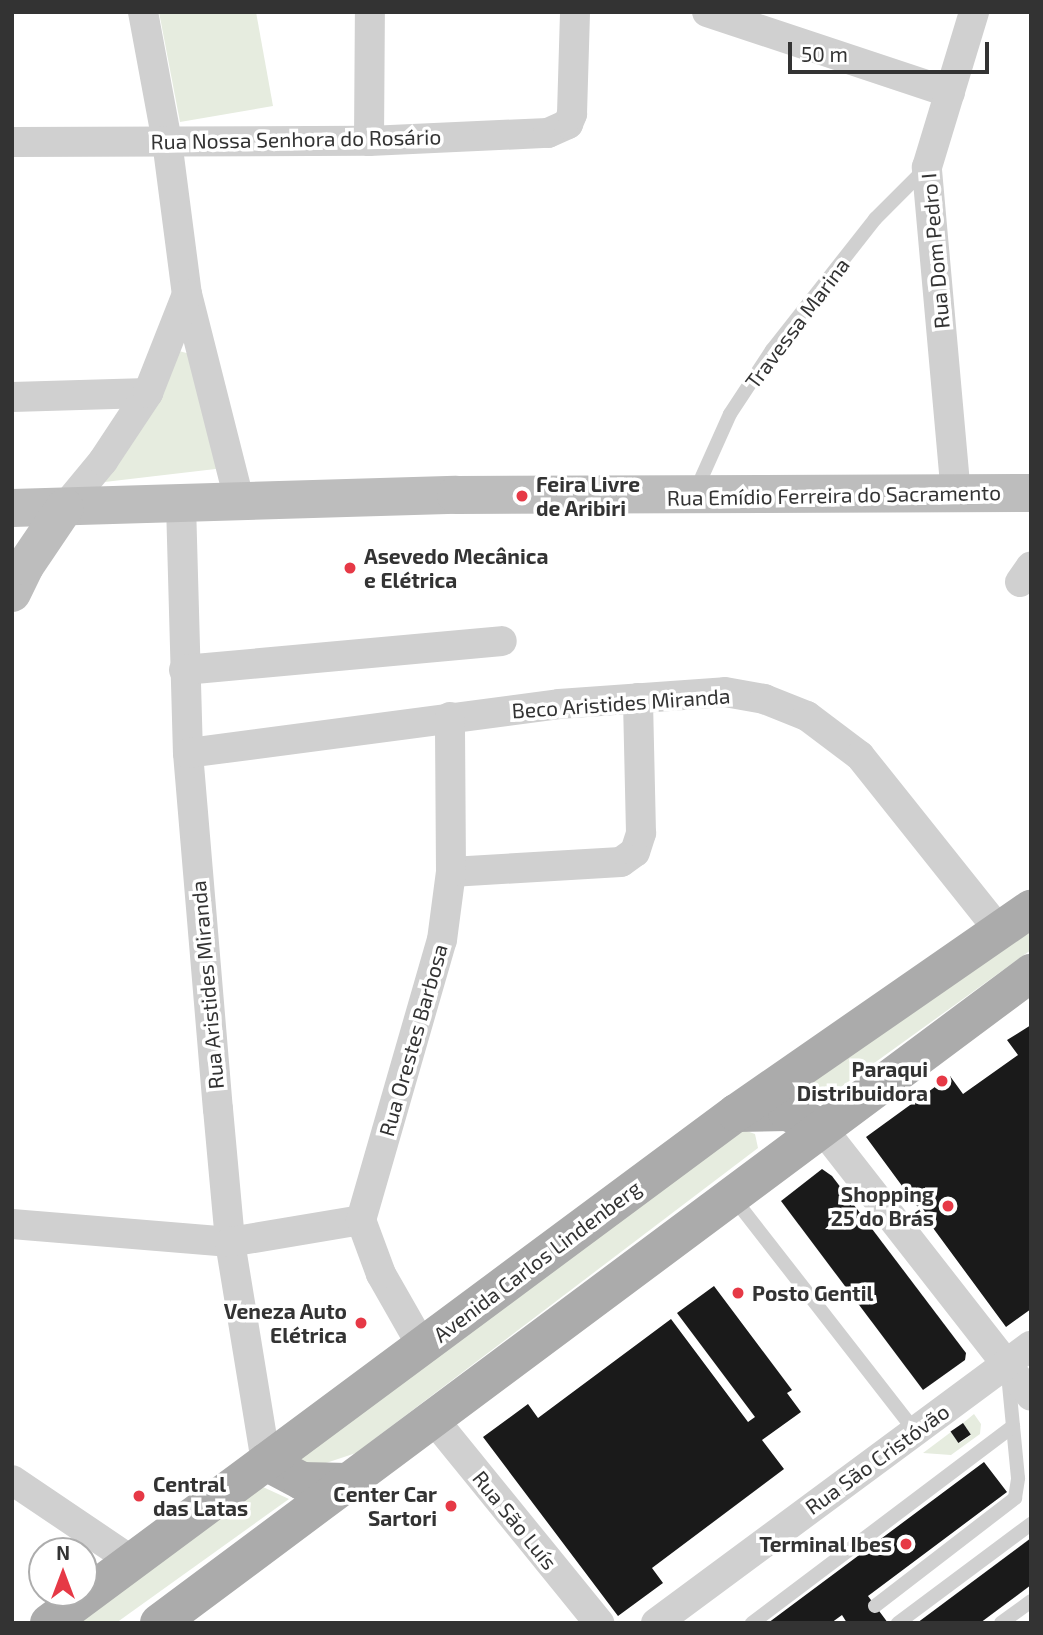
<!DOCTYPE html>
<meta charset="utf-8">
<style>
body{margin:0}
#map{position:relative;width:1043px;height:1635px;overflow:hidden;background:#fff;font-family:"Exo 2",sans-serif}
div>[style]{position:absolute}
.green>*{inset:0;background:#e6ecdf}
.building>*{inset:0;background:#1a1a1a;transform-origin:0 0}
.lane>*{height:14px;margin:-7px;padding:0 7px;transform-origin:7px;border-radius:7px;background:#d0d0d0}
.street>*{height:30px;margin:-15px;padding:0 15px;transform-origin:15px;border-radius:15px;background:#d0d0d0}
.secondary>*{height:38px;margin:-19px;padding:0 19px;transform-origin:19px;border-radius:19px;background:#bdbdbd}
.primary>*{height:38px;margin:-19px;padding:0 19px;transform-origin:19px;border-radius:19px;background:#ababab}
.dots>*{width:19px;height:19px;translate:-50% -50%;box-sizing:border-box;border:4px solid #fff;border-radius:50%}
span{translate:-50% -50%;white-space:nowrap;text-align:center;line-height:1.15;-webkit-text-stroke:7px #fff;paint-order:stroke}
.street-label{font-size:21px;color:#333}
.poi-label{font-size:21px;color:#333;font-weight:700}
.left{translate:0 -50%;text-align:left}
.right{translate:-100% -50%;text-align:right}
.frame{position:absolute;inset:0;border:14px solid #333;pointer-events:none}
.north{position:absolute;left:28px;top:1537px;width:70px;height:70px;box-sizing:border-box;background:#fff;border:2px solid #adadad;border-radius:50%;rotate:0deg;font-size:19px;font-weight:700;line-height:28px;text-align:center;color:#333}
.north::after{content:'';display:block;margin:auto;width:24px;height:32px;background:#e63946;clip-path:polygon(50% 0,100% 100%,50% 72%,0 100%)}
.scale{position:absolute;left:788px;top:42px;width:201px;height:32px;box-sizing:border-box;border:4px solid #333;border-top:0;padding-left:9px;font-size:21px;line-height:24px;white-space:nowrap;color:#333;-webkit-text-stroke:5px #fff;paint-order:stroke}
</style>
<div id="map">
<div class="green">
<div style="clip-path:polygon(159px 12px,256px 12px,273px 106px,180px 122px)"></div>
<div style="clip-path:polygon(175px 350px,198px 356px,224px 468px,96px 483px)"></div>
<div style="clip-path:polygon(1031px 929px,1031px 950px,816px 1105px,793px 1092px)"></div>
<div style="clip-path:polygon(741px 1129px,755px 1134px,758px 1148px,356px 1453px,320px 1465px,296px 1462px)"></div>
<div style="clip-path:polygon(974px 1414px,981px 1424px,980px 1434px,951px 1455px,923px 1453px,951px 1432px,960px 1443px,971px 1435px,963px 1423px)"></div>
<div style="clip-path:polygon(263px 1487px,289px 1499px,116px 1623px,77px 1623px)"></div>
</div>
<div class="building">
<div style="clip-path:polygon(1031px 1025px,1031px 1309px,1006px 1327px,866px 1137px,950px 1076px,963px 1094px,1018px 1055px,1007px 1040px)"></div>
<div style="clip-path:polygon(822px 1169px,832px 1176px,966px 1353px,965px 1360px,923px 1390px,781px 1201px)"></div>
<div style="clip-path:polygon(714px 1286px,792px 1390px,787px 1393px,801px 1412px,762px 1440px,784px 1469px,652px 1568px,663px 1583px,618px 1616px,483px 1437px,528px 1404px,538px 1418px,671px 1319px,748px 1422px,755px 1417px,677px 1313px)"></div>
<div style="left:963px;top:1423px;width:14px;height:15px;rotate:56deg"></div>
<div style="clip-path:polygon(984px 1462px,1007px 1492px,868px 1596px,888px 1623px,847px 1623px,842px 1615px,831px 1623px,768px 1623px)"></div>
<div style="clip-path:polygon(1031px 1538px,1031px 1585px,980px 1623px,917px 1623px)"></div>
</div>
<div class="lane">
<div style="left:696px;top:490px;width:83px;rotate:-65.9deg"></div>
<div style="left:730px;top:414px;width:77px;rotate:-56.7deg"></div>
<div style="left:772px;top:350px;width:167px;rotate:-51.8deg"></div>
<div style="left:875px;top:219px;width:74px;rotate:-45deg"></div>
<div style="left:732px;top:1196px;width:298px;rotate:52.1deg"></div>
<div style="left:875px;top:1606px;width:177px;rotate:-37.6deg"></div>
<div style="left:1015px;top:1498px;width:20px;rotate:-81deg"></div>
<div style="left:1018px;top:1478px;width:103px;rotate:-95.5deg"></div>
<div style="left:752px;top:1623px;width:327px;rotate:-37deg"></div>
<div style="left:898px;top:1623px;width:166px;rotate:-36.7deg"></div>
<div style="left:1001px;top:1623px;width:37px;rotate:-36deg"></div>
</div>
<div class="street">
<div style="left:143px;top:12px;width:131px;rotate:79.5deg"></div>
<div style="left:167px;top:141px;width:154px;rotate:82.6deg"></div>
<div style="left:187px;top:294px;width:216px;rotate:75.8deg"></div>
<div style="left:707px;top:12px;width:256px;rotate:18.4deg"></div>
<div style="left:369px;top:141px;width:129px;rotate:-89.6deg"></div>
<div style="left:12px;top:142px;width:357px;rotate:-0.2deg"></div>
<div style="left:369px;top:141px;width:179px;rotate:-2.6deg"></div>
<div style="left:548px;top:133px;width:22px;rotate:-24deg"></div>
<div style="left:568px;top:124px;width:11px;rotate:-68deg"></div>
<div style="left:572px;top:114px;width:102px;rotate:-88.3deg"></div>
<div style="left:12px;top:397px;width:136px;rotate:-1.7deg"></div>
<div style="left:956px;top:495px;width:329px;rotate:-95.1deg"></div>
<div style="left:927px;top:167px;width:162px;rotate:-73.1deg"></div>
<div style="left:181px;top:504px;width:249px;rotate:88.4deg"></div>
<div style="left:188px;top:753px;width:357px;rotate:85.2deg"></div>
<div style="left:218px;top:1109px;width:134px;rotate:84.8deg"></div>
<div style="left:230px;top:1242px;width:223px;rotate:80.7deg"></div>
<div style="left:65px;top:507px;width:60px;rotate:-50.4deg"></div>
<div style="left:103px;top:461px;width:82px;rotate:-56.5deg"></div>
<div style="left:148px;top:393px;width:106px;rotate:-68.5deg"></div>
<div style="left:1020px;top:582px;width:19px;rotate:-55deg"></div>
<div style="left:184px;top:670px;width:319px;rotate:-5.2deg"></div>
<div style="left:188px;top:753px;width:374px;rotate:-7.5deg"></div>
<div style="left:559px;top:704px;width:166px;rotate:-4.1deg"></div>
<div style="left:725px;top:692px;width:40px;rotate:10deg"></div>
<div style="left:764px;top:699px;width:46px;rotate:21.6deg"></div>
<div style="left:807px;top:716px;width:66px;rotate:37deg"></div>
<div style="left:860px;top:756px;width:223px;rotate:51.4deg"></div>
<div style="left:451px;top:872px;width:170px;rotate:-3.4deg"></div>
<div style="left:621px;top:862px;width:17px;rotate:-36deg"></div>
<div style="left:635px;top:852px;width:20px;rotate:-72deg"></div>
<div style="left:641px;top:833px;width:135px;rotate:-91.3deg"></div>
<div style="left:821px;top:1127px;width:341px;rotate:52deg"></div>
<div style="left:12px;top:1224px;width:219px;rotate:4.7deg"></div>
<div style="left:230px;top:1242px;width:133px;rotate:-9.5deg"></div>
<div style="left:422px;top:1346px;width:83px;rotate:-119.7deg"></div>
<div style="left:381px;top:1274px;width:58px;rotate:-110.3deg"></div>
<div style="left:361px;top:1220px;width:291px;rotate:-73.9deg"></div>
<div style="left:442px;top:940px;width:69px;rotate:-82.5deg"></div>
<div style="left:451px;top:872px;width:155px;rotate:-90.4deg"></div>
<div style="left:431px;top:1416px;width:267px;rotate:50.9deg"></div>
<div style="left:12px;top:1480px;width:145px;rotate:34deg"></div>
<div style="left:656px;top:1623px;width:466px;rotate:-36.5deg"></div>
</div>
<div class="secondary">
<div style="left:12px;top:508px;width:444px;rotate:-1.7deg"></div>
<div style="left:456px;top:495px;width:575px;rotate:-0.2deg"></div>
<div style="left:12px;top:593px;width:30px;rotate:-64deg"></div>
<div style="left:25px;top:566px;width:71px;rotate:-55.9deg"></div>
</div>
<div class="primary">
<div style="left:736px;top:1113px;width:51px;rotate:-1.1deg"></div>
<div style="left:787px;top:1112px;width:37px;rotate:24deg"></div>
<div style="left:266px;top:1462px;width:41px;rotate:27.8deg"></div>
<div style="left:302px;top:1481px;width:46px;rotate:1.2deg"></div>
<div style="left:49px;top:1623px;width:856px;rotate:-36.59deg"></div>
<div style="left:736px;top:1113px;width:359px;rotate:-34.7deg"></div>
<div style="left:159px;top:1623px;width:1088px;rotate:-36.7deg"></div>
</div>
<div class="dots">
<div style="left:522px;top:496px;background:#e63946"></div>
<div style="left:350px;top:568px;background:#e63946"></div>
<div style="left:942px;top:1081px;background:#e63946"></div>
<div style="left:948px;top:1206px;background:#e63946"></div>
<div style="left:738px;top:1293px;background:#e63946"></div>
<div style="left:361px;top:1323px;background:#e63946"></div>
<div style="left:139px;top:1496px;background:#e63946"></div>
<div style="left:451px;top:1506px;background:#e63946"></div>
<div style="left:906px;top:1544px;background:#e63946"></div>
</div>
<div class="street-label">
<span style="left:296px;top:139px;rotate:-1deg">Rua Nossa Senhora do Rosário</span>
<span style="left:935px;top:251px;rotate:-95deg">Rua Dom Pedro I</span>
<span style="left:797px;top:323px;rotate:-53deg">Travessa Marina</span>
<span style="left:834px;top:495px;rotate:-1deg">Rua Emídio Ferreira do Sacramento</span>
<span style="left:621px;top:703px;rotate:-4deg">Beco Aristides Miranda</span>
<span style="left:207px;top:985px;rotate:-95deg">Rua Aristides Miranda</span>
<span style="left:413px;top:1040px;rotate:-74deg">Rua Orestes Barbosa</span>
<span style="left:537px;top:1261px;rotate:-37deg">Avenida Carlos Lindenberg</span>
<span style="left:877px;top:1459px;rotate:-36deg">Rua São Cristóvão</span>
<span style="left:515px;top:1520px;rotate:51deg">Rua São Luís</span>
</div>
<div class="poi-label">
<span class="left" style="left:536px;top:496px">Feira Livre<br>de Aribiri</span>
<span class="left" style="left:364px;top:568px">Asevedo Mecânica<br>e Elétrica</span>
<span class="right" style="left:928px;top:1081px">Paraqui<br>Distribuidora</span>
<span class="right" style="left:934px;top:1206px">Shopping<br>25 do Brás</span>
<span class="left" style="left:752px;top:1293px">Posto Gentil</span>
<span class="right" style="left:347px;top:1323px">Veneza Auto<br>Elétrica</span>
<span class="left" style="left:153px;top:1496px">Central<br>das Latas</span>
<span class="right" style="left:437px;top:1506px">Center Car<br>Sartori</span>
<span class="right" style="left:892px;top:1544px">Terminal Ibes</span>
</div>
<div class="frame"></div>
<div class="north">N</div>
<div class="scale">50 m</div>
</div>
